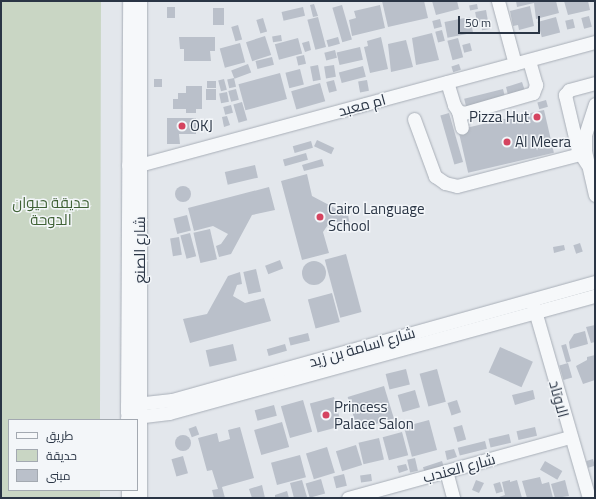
<!DOCTYPE html>
<meta charset="utf-8">
<style>
body{margin:0}
#map{position:relative;width:596px;height:499px;overflow:hidden;background:#e3e7ec;font-family:"Titillium Web",Cairo,sans-serif}
div>[style]{position:absolute}
.green>*{inset:0;background:#c9d6c4}
.building>*{inset:0;background:#bac0ca;transform-origin:0 0}
.round{border-radius:50%}
.roads{filter:drop-shadow(0 0 1px #a8aeb7) drop-shadow(0 0 1px #a8aeb7)}
.minor>*{height:13px;margin:-6.5px;padding:0 6.5px;transform-origin:6.5px;border-radius:6.5px;background:#f6f8fa}
.dots>*{width:11px;height:11px;translate:-50% -50%;box-sizing:border-box;border:2px solid #f3f6f9;border-radius:50%}
span{translate:-50% -50%;white-space:nowrap;text-align:center;line-height:1.15;-webkit-text-stroke:3px #f3f6f9;paint-order:stroke}
.street-label{font-size:15px;color:#2a3545}
.poi-label{font-size:15px;color:#2a3545}
.right{translate:-100% -50%;text-align:right}
.left{translate:0 -50%;text-align:left}
.park-label{font-size:15px;color:#406236}
.frame{position:absolute;inset:0;border:2px solid #2a3545;pointer-events:none}
.legend{position:absolute;left:8px;top:419px;width:130px;height:72px;box-sizing:border-box;background:#f3f6f9;border:1px solid #a3a9b1;margin:0;padding:5px 7px;list-style:none;font-size:12px;color:#2a3545}
.legend li{display:flex;align-items:center;gap:8px;height:20px}
.legend b{width:20px;border:1px solid #a3a9b1}
.scale{position:absolute;left:458px;top:16px;width:82px;height:18px;box-sizing:border-box;border:2px solid #2a3545;border-top:0;padding-left:5px;font-size:12px;line-height:14px;white-space:nowrap;color:#2a3545;-webkit-text-stroke:3px #f3f6f9;paint-order:stroke}
</style>
<div id="map">
<div class="green">
<div style="clip-path:polygon(1px 1px,101px 1px,100px 420px,9px 420px,9px 490px,100px 490px,100px 498px,1px 498px)"></div>
</div>
<div class="building">
<div style="clip-path:polygon(382px 1px,424px 1px,428px 18px,388px 27px)"></div>
<div style="clip-path:polygon(432px 1px,457px 1px,459px 9px,436px 15px)"></div>
<div style="clip-path:polygon(516px 1px,556px 1px,559px 13px,536px 19px,534px 3px,517px 7px)"></div>
<div style="clip-path:polygon(564px 1px,588px 1px,590px 10px,568px 15px)"></div>
<div style="clip-path:polygon(314px 4px,318px 16px,313px 17px,310px 5px)"></div>
<div style="left:477px;top:4px;width:5px;height:8px;rotate:79deg"></div>
<div style="left:342px;top:5px;width:36px;height:10px;rotate:74deg"></div>
<div style="clip-path:polygon(380px 5px,385px 28px,352px 36px,349px 20px,356px 18px,354px 11px)"></div>
<div style="clip-path:polygon(530px 6px,534px 26px,519px 30px,518px 25px,513px 26px,510px 11px)"></div>
<div style="left:167px;top:7px;width:8px;height:11px"></div>
<div style="left:303px;top:7px;width:9px;height:22px;rotate:77deg"></div>
<div style="left:213px;top:8px;width:11px;height:17px"></div>
<div style="left:486px;top:10px;width:11px;height:11px;rotate:80deg"></div>
<div style="left:589px;top:16px;width:11px;height:8px;rotate:75deg"></div>
<div style="left:318px;top:17px;width:31px;height:11px;rotate:75deg"></div>
<div style="left:470px;top:17px;width:16px;height:26px;rotate:79deg"></div>
<div style="left:556px;top:17px;width:16px;height:19px;rotate:75deg"></div>
<div style="left:263px;top:18px;width:14px;height:7px;rotate:73deg"></div>
<div style="left:440px;top:19px;width:8px;height:8px;rotate:76deg"></div>
<div style="left:573px;top:19px;width:9px;height:8px;rotate:77deg"></div>
<div style="left:489px;top:23px;width:6px;height:8px;rotate:81deg"></div>
<div style="left:238px;top:25px;width:15px;height:7px;rotate:74deg"></div>
<div style="left:442px;top:30px;width:11px;height:7px;rotate:75deg"></div>
<div style="clip-path:polygon(432px 33px,439px 60px,416px 65px,412px 38px)"></div>
<div style="left:281px;top:35px;width:6px;height:9px;rotate:81deg"></div>
<div style="left:265px;top:36px;width:20px;height:20px;rotate:72deg"></div>
<div style="clip-path:polygon(179px 37px,215px 37px,215px 51px,210px 51px,211px 61px,184px 61px,184px 49px,180px 49px)"></div>
<div style="left:338px;top:37px;width:7px;height:12px;rotate:74deg"></div>
<div style="clip-path:polygon(381px 37px,388px 69px,370px 73px,364px 47px,368px 46px,367px 41px)"></div>
<div style="left:298px;top:38px;width:16px;height:24px;rotate:75deg"></div>
<div style="left:458px;top:38px;width:20px;height:11px;rotate:75deg"></div>
<div style="clip-path:polygon(406px 40px,413px 67px,391px 72px,388px 44px)"></div>
<div style="clip-path:polygon(309px 41px,311px 50px,305px 52px,302px 43px)"></div>
<div style="left:240px;top:43px;width:20px;height:21px;rotate:75deg"></div>
<div style="left:470px;top:43px;width:8px;height:8px;rotate:76deg"></div>
<div style="left:360px;top:47px;width:13px;height:24px;rotate:77deg"></div>
<div style="left:335px;top:50px;width:8px;height:11px;rotate:76deg"></div>
<div style="left:304px;top:55px;width:9px;height:8px;rotate:77deg"></div>
<div style="left:272px;top:57px;width:8px;height:17px;rotate:76deg"></div>
<div style="left:248px;top:64px;width:9px;height:18px;rotate:69deg"></div>
<div style="left:459px;top:64px;width:6px;height:8px;rotate:72deg"></div>
<div style="left:318px;top:65px;width:15px;height:8px;rotate:79deg"></div>
<div style="left:334px;top:65px;width:12px;height:10px;rotate:81deg"></div>
<div style="left:363px;top:66px;width:11px;height:25px;rotate:75deg"></div>
<div style="left:300px;top:69px;width:16px;height:15px;rotate:76deg"></div>
<div style="left:280px;top:73px;width:27px;height:43px;rotate:75deg"></div>
<div style="left:234px;top:78px;width:9px;height:7px;rotate:77deg"></div>
<div style="left:162px;top:79px;width:8px;height:8px;rotate:90deg"></div>
<div style="left:224px;top:79px;width:11px;height:6px;rotate:75deg"></div>
<div style="left:334px;top:80px;width:11px;height:8px;rotate:75deg"></div>
<div style="left:367px;top:80px;width:11px;height:9px;rotate:80deg"></div>
<div style="left:207px;top:81px;width:9px;height:7px"></div>
<div style="clip-path:polygon(522px 82px,525px 91px,508px 95px,506px 87px)"></div>
<div style="left:320px;top:83px;width:19px;height:30px;rotate:74deg"></div>
<div style="clip-path:polygon(186px 86px,202px 86px,202px 109px,196px 109px,196px 113px,186px 113px,186px 109px,173px 109px,173px 99px,178px 99px,178px 93px,186px 93px)"></div>
<div style="left:206px;top:89px;width:10px;height:11px"></div>
<div style="left:236px;top:89px;width:11px;height:8px;rotate:75deg"></div>
<div style="left:503px;top:89px;width:8px;height:40px;rotate:76deg"></div>
<div style="left:227px;top:92px;width:10px;height:8px;rotate:79deg"></div>
<div style="left:546px;top:100px;width:7px;height:9px;rotate:74deg"></div>
<div style="left:242px;top:102px;width:19px;height:9px;rotate:74deg"></div>
<div style="left:231px;top:105px;width:8px;height:8px;rotate:76deg"></div>
<div style="left:544px;top:110px;width:44px;height:88px;rotate:77deg"></div>
<div style="left:449px;top:113px;width:51px;height:9px;rotate:74deg"></div>
<div style="clip-path:polygon(227px 116px,230px 125px,224px 127px,222px 117px)"></div>
<div style="clip-path:polygon(167px 118px,196px 118px,196px 134px,179px 134px,180px 144px,167px 144px)"></div>
<div style="left:317px;top:140px;width:19px;height:7px;rotate:25deg"></div>
<div style="left:311px;top:141px;width:7px;height:19px;rotate:74deg"></div>
<div style="left:306px;top:153px;width:7px;height:24px;rotate:74deg"></div>
<div style="clip-path:polygon(322px 159px,324px 166px,304px 171px,302px 165px)"></div>
<div style="left:255px;top:165px;width:13px;height:31px;rotate:77deg"></div>
<div style="clip-path:polygon(307px 174px,312px 196px,348px 215px,350px 225px,343px 227px,332px 219px,323px 232px,329px 253px,302px 260px,281px 181px)"></div>
<div class="round" style="left:175px;top:186px;width:16px;height:16px"></div>
<div style="clip-path:polygon(269px 187px,275px 210px,252px 215px,231px 254px,219px 257px,216px 246px,221px 244px,228px 234px,213px 226px,194px 231px,188px 208px)"></div>
<div style="left:187px;top:215px;width:16px;height:14px;rotate:76deg"></div>
<div style="left:210px;top:229px;width:31px;height:17px;rotate:77deg"></div>
<div style="left:190px;top:233px;width:24px;height:10px;rotate:75deg"></div>
<div style="left:179px;top:237px;width:18px;height:9px;rotate:81deg"></div>
<div style="left:580px;top:243px;width:9px;height:7px;rotate:72deg"></div>
<div style="clip-path:polygon(564px 245px,565px 250px,554px 253px,553px 247px)"></div>
<div style="left:346px;top:254px;width:60px;height:22px;rotate:75deg"></div>
<div style="left:280px;top:260px;width:9px;height:16px;rotate:69deg"></div>
<div class="round" style="left:302px;top:261px;width:24px;height:24px"></div>
<div style="left:256px;top:269px;width:23px;height:13px;rotate:77deg"></div>
<div style="clip-path:polygon(240px 272px,242px 284px,237px 285px,233px 296px,245px 303px,264px 298px,271px 321px,190px 343px,183px 319px,207px 314px,228px 276px)"></div>
<div style="left:332px;top:293px;width:30px;height:25px;rotate:75deg"></div>
<div style="clip-path:polygon(595px 325px,595px 342px,591px 343px,586px 327px)"></div>
<div style="clip-path:polygon(585px 331px,588px 344px,570px 349px,569px 342px,574px 334px)"></div>
<div style="left:308px;top:333px;width:8px;height:20px;rotate:76deg"></div>
<div style="left:233px;top:344px;width:17px;height:28px;rotate:77deg"></div>
<div style="left:285px;top:344px;width:7px;height:19px;rotate:74deg"></div>
<div style="left:566px;top:344px;width:18px;height:5px;rotate:74deg"></div>
<div style="left:500px;top:347px;width:36px;height:28px;rotate:24deg"></div>
<div style="clip-path:polygon(595px 355px,595px 380px,583px 384px,576px 366px,587px 360px,587px 357px)"></div>
<div style="left:568px;top:363px;width:15px;height:9px;rotate:74deg"></div>
<div style="left:406px;top:369px;width:16px;height:21px;rotate:76deg"></div>
<div style="left:437px;top:369px;width:34px;height:18px;rotate:75deg"></div>
<div style="left:384px;top:386px;width:34px;height:38px;rotate:73deg"></div>
<div style="left:415px;top:390px;width:18px;height:18px;rotate:74deg"></div>
<div style="clip-path:polygon(533px 390px,535px 399px,515px 405px,512px 395px)"></div>
<div style="left:334px;top:397px;width:30px;height:25px;rotate:75deg"></div>
<div style="left:303px;top:400px;width:33px;height:23px;rotate:74deg"></div>
<div style="left:457px;top:400px;width:13px;height:10px;rotate:72deg"></div>
<div style="left:274px;top:405px;width:11px;height:20px;rotate:75deg"></div>
<div style="left:429px;top:420px;width:31px;height:26px;rotate:75deg"></div>
<div style="left:282px;top:422px;width:26px;height:29px;rotate:74deg"></div>
<div style="left:462px;top:425px;width:15px;height:9px;rotate:74deg"></div>
<div style="left:196px;top:426px;width:9px;height:8px;rotate:69deg"></div>
<div style="clip-path:polygon(240px 427px,254px 478px,222px 487px,225px 498px,214px 498px,212px 490px,218px 489px,212px 470px,207px 471px,198px 438px,217px 433px,219px 442px,230px 439px,228px 430px)"></div>
<div style="left:535px;top:427px;width:9px;height:19px;rotate:77deg"></div>
<div style="left:402px;top:432px;width:24px;height:20px;rotate:75deg"></div>
<div style="left:509px;top:434px;width:9px;height:21px;rotate:77deg"></div>
<div class="round" style="left:175px;top:435px;width:16px;height:16px"></div>
<div style="left:379px;top:438px;width:22px;height:21px;rotate:77deg"></div>
<div style="left:485px;top:441px;width:8px;height:28px;rotate:76deg"></div>
<div style="left:356px;top:445px;width:21px;height:21px;rotate:73deg"></div>
<div style="left:327px;top:447px;width:27px;height:22px;rotate:73deg"></div>
<div style="clip-path:polygon(454px 449px,457px 457px,447px 460px,445px 451px)"></div>
<div style="left:300px;top:455px;width:23px;height:30px;rotate:75deg"></div>
<div style="left:183px;top:456px;width:18px;height:12px;rotate:74deg"></div>
<div style="left:415px;top:458px;width:13px;height:8px;rotate:77deg"></div>
<div style="left:593px;top:459px;width:7px;height:7px;rotate:74deg"></div>
<div style="left:442px;top:461px;width:6px;height:20px;rotate:72deg"></div>
<div style="left:545px;top:461px;width:20px;height:10px;rotate:30deg"></div>
<div style="clip-path:polygon(406px 464px,408px 470px,399px 473px,397px 466px)"></div>
<div style="left:344px;top:474px;width:12px;height:11px;rotate:76deg"></div>
<div style="left:371px;top:474px;width:7px;height:11px;rotate:82deg"></div>
<div style="clip-path:polygon(540px 477px,542px 484px,549px 482px,553px 498px,527px 498px,522px 481px)"></div>
<div style="left:321px;top:479px;width:15px;height:16px;rotate:74deg"></div>
<div style="clip-path:polygon(302px 480px,307px 497px,294px 498px,290px 483px)"></div>
<div style="clip-path:polygon(476px 480px,484px 483px,479px 493px,472px 490px)"></div>
<div style="clip-path:polygon(510px 480px,510px 482px,517px 480px,522px 498px,496px 498px,505px 495px,502px 482px)"></div>
<div style="clip-path:polygon(565px 480px,569px 496px,555px 498px,551px 484px)"></div>
<div style="left:500px;top:482px;width:10px;height:7px;rotate:73deg"></div>
<div style="clip-path:polygon(262px 485px,265px 498px,252px 498px,249px 489px)"></div>
<div style="clip-path:polygon(287px 491px,289px 498px,275px 498px,275px 495px)"></div>
</div>
<div class="roads">
<div class="minor">
<div style="left:498px;top:1px;width:65px;rotate:74.9deg"></div>
<div style="left:447px;top:82px;width:24px;rotate:73deg"></div>
<div style="left:454px;top:105px;width:7px;rotate:56deg"></div>
<div style="left:458px;top:111px;width:6px;rotate:18deg"></div>
<div style="left:464px;top:113px;width:72px;rotate:-16.2deg"></div>
<div style="left:533px;top:93px;width:9px;rotate:-69deg"></div>
<div style="left:536px;top:85px;width:25px;rotate:-106deg"></div>
<div style="left:595px;top:104px;width:32px;rotate:108deg"></div>
<div style="left:585px;top:134px;width:17px;rotate:90deg"></div>
<div style="left:585px;top:151px;width:45px;rotate:77.2deg"></div>
<div style="left:458px;top:111px;width:17px;rotate:77deg"></div>
<div style="left:414px;top:119px;width:61px;rotate:69.8deg"></div>
<div style="left:435px;top:176px;width:12px;rotate:35deg"></div>
<div style="left:445px;top:183px;width:12px;rotate:14deg"></div>
<div style="left:457px;top:186px;width:127px;rotate:-14.6deg"></div>
<div style="left:587px;top:164px;width:17px;rotate:-123deg"></div>
<div style="left:578px;top:150px;width:57px;rotate:-103.3deg"></div>
<div style="left:565px;top:95px;width:6px;rotate:-51deg"></div>
<div style="left:569px;top:90px;width:27px;rotate:-15deg"></div>
<div style="left:128px;top:165px;width:11px"></div>
<div style="left:139px;top:165px;width:472px;rotate:-15.1deg"></div>
<div style="left:533px;top:304px;width:202px;rotate:73.9deg"></div>
<div style="left:127px;top:405px;width:45px;rotate:-6.3deg"></div>
<div style="left:172px;top:400px;width:439px;rotate:-15.6deg"></div>
<div style="left:127px;top:413px;width:412px;rotate:-89.7deg"></div>
<div style="left:127px;top:418px;width:42px;rotate:-6.8deg"></div>
<div style="left:169px;top:413px;width:442px;rotate:-15.4deg"></div>
<div style="left:446px;top:471px;width:28px;rotate:75deg"></div>
<div style="left:128px;top:490px;width:8px;rotate:90deg"></div>
<div style="left:140px;top:498px;width:497px;rotate:-90deg"></div>
<div style="left:348px;top:498px;width:229px;rotate:-15.4deg"></div>
</div>
</div>
<div class="dots">
<div style="left:537px;top:117px;background:#d54460"></div>
<div style="left:182px;top:126px;background:#d54460"></div>
<div style="left:507px;top:142px;background:#d54460"></div>
<div style="left:320px;top:217px;background:#d54460"></div>
<div style="left:326px;top:415px;background:#d54460"></div>
</div>
<div class="street-label">
<span style="left:362px;top:105px;rotate:-15deg">ام معبد</span>
<span style="left:140px;top:250px;rotate:-90deg">شارع الصنع</span>
<span style="left:362px;top:347px;rotate:-16deg">شارع اسامة بن زيد</span>
<span style="left:559px;top:399px;rotate:75deg">الاوتاد</span>
<span style="left:459px;top:468px;rotate:-15deg">شارع العندب</span>
</div>
<div class="poi-label">
<span class="right" style="left:529px;top:117px">Pizza Hut</span>
<span class="left" style="left:190px;top:126px">OKJ</span>
<span class="left" style="left:515px;top:142px">Al Meera</span>
<span class="left" style="left:328px;top:217px">Cairo Language<br>School</span>
<span class="left" style="left:334px;top:415px">Princess<br>Palace Salon</span>
</div>
<div class="park-label">
<span style="left:51px;top:211px">حديقة حيوان<br>الدوحة</span>
</div>
<div class="frame"></div>
<ul class="legend">
<li><b style="height:5px;background:#f6f8fa"></b>طريق</li>
<li><b style="height:11px;background:#c9d6c4"></b>حديقة</li>
<li><b style="height:11px;background:#bac0ca"></b>مبنى</li>
</ul>
<div class="scale">50 m</div>
</div>
